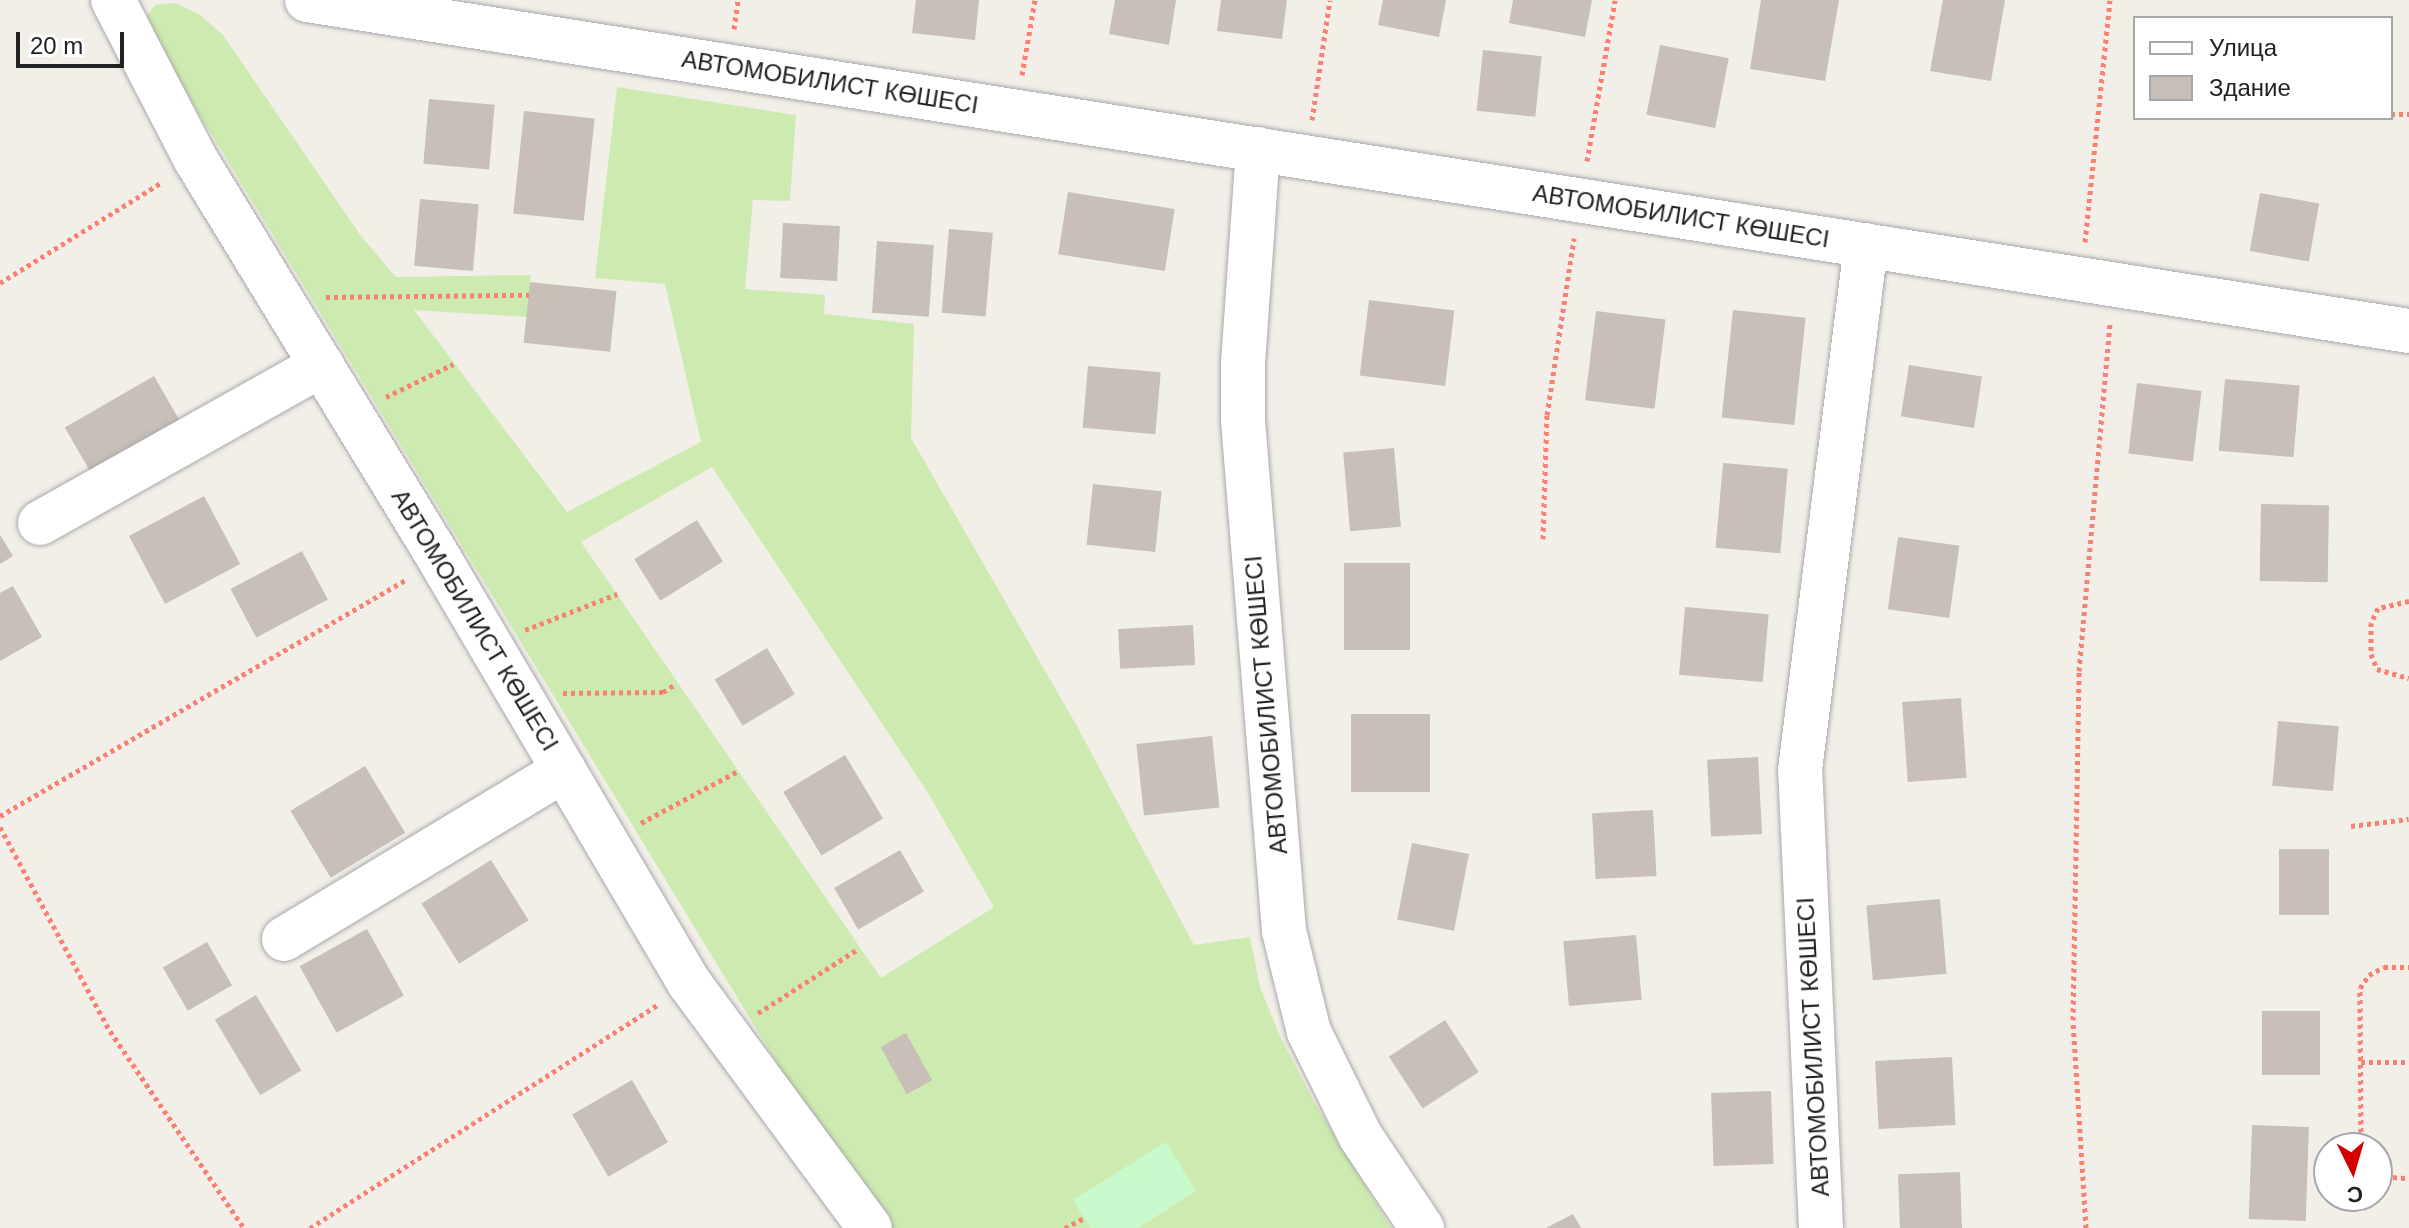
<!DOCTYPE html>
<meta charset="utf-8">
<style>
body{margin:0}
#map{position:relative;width:2409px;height:1228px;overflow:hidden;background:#f2efe9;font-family:Helvetica,sans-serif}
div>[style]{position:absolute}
.grass>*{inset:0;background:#cdebb0}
.park>*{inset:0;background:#c8facc}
.building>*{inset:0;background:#c7bfb8;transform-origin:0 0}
.path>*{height:5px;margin-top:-2.5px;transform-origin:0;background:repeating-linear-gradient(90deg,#fa8072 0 4px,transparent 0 8px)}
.roads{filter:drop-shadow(0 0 2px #a9a9a9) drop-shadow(0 0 2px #a9a9a9)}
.minor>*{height:44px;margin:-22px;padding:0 22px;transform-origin:22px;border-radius:22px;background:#fff}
span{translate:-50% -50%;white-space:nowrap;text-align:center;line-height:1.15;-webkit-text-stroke:6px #fff;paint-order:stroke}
.street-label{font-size:24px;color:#222}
.legend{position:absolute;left:2133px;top:16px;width:260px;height:104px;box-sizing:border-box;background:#fff;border:2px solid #a7a7a7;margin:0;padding:10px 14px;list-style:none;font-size:24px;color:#222}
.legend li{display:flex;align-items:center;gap:16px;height:40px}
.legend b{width:40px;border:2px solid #a7a7a7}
.north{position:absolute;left:2313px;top:1132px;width:80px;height:80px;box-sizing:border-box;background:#fff;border:2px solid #a7a7a7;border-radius:50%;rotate:175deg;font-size:22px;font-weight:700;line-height:32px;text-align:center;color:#222}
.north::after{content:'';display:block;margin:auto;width:28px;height:36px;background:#d40000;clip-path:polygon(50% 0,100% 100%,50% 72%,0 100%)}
.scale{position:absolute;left:16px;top:32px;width:108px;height:36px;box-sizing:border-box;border:4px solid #222;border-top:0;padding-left:10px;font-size:24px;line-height:28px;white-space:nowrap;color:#222;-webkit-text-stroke:6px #fff;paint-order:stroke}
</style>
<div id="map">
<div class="grass">
<div style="clip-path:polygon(evenodd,175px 3px,199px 14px,223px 35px,361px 236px,396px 277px,531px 275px,527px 317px,414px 310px,567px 512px,701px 442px,665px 284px,595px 278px,617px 87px,796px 115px,790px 201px,753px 200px,745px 289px,825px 295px,824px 314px,914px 324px,911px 438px,1078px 728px,1194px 945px,1250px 937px,1260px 987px,1280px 1036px,1313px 1100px,1391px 1228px,1137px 1228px,1196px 1191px,1073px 1200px,1091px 1228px,892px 1228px,782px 1071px,153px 38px,147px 16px,155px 5px,175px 3px,712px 467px,928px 793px,994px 907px,881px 978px,581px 542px,712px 467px)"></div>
</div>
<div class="park">
<div style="clip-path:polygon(1166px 1142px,1196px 1191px,1137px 1228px,1091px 1228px,1073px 1200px)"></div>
</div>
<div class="building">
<div style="clip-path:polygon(916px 0,979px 0,975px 40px,912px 33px)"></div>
<div style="clip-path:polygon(1115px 0,1176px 0,1169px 45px,1109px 34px)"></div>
<div style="clip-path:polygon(1221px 0,1287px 0,1282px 39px,1217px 31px)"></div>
<div style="clip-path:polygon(1383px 0,1446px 0,1439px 37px,1378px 25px)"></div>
<div style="clip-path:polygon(1513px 0,1592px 0,1585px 37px,1509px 23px)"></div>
<div style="clip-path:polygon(1761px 0,1839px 0,1825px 81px,1750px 69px)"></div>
<div style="clip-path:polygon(1943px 0,2005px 0,1991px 81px,1930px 71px)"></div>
<div style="left:1660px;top:45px;width:70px;height:71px;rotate:11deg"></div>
<div style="left:1483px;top:50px;width:59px;height:61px;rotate:6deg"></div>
<div style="left:429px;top:99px;width:66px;height:65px;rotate:5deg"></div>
<div style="left:524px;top:111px;width:71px;height:103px;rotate:6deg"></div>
<div style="left:1068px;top:192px;width:108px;height:63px;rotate:9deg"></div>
<div style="left:2260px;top:193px;width:60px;height:59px;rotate:10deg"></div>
<div style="left:420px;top:199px;width:59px;height:67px;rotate:5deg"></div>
<div style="left:783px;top:223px;width:57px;height:55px;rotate:3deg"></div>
<div style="left:949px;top:229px;width:44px;height:84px;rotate:5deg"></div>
<div style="left:877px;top:241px;width:57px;height:72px;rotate:4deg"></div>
<div style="left:530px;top:282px;width:87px;height:61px;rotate:6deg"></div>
<div style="left:1369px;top:300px;width:86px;height:76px;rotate:7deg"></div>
<div style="left:1733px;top:310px;width:73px;height:108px;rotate:6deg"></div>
<div style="left:1596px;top:311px;width:70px;height:90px;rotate:7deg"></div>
<div style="left:1909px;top:365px;width:74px;height:52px;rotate:9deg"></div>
<div style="left:1088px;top:366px;width:73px;height:62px;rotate:5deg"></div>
<div style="left:154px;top:376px;width:53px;height:103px;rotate:60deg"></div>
<div style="left:2225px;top:379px;width:75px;height:72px;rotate:5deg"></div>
<div style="left:2137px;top:383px;width:65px;height:71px;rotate:7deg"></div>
<div style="left:1394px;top:448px;width:79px;height:51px;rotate:85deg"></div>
<div style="left:1723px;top:463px;width:65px;height:85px;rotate:5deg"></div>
<div style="left:1093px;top:484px;width:69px;height:61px;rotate:6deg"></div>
<div style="left:204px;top:496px;width:77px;height:85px;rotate:62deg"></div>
<div style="left:2261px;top:504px;width:68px;height:77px;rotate:1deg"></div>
<div style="left:697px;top:520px;width:49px;height:74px;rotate:58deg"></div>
<div style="clip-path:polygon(0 535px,13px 556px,0 564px)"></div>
<div style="left:1898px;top:537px;width:62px;height:73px;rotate:8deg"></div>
<div style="left:302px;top:551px;width:55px;height:81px;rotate:62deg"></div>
<div style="left:1410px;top:563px;width:87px;height:66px;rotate:90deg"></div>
<div style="clip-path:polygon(13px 586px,42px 637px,0 661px,0 593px)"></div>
<div style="left:1685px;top:607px;width:84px;height:68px;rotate:5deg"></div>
<div style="left:1193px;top:625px;width:40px;height:75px;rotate:87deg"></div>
<div style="left:767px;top:648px;width:54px;height:61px;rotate:59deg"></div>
<div style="left:1961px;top:698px;width:80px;height:59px;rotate:86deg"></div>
<div style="left:1351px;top:714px;width:79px;height:78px"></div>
<div style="left:2278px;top:721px;width:61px;height:65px;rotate:5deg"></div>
<div style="left:1212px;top:736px;width:72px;height:76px;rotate:84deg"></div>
<div style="left:845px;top:755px;width:74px;height:72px;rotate:59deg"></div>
<div style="left:1758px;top:757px;width:77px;height:51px;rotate:87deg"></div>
<div style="left:365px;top:766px;width:78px;height:87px;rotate:59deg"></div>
<div style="left:1653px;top:810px;width:66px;height:61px;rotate:87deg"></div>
<div style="left:1412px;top:843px;width:58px;height:78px;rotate:11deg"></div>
<div style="left:2279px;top:849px;width:50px;height:66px"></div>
<div style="left:900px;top:850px;width:48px;height:76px;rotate:60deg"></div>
<div style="left:491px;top:860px;width:71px;height:82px;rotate:58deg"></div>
<div style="left:1940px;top:899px;width:75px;height:74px;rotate:85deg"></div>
<div style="left:367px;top:929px;width:76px;height:77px;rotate:61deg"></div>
<div style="left:1636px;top:935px;width:65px;height:73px;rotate:85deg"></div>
<div style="left:207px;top:942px;width:50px;height:51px;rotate:60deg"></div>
<div style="left:256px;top:995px;width:88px;height:48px;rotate:59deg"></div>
<div style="left:2262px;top:1011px;width:58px;height:64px"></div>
<div style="left:1445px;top:1020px;width:62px;height:67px;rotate:57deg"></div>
<div style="left:906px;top:1033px;width:54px;height:29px;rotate:61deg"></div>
<div style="left:1952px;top:1057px;width:68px;height:77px;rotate:87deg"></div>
<div style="left:632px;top:1080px;width:72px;height:69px;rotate:60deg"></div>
<div style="left:1771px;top:1091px;width:73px;height:60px;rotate:88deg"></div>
<div style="left:2252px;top:1125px;width:57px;height:94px;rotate:2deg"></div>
<div style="left:1960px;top:1172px;width:56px;height:62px;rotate:88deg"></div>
<div style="clip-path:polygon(1573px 1214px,1581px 1228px,1546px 1228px)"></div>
</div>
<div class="path">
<div style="left:734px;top:29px;width:29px;rotate:-82deg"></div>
<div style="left:1022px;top:75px;width:76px;rotate:-80.2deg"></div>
<div style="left:2391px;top:114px;width:18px"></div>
<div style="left:1312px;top:120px;width:121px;rotate:-81.5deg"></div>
<div style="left:1587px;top:161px;width:163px;rotate:-80.1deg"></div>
<div style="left:2085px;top:242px;width:243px;rotate:-84.1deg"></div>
<div style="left:0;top:283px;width:191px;rotate:-31.9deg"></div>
<div style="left:326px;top:297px;width:203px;rotate:-0.6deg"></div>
<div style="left:386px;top:397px;width:75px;rotate:-26.2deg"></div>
<div style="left:1543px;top:539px;width:124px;rotate:-88.2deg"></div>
<div style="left:1547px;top:415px;width:179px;rotate:-81.3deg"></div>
<div style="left:2409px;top:601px;width:32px;rotate:167deg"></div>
<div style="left:2378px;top:608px;width:17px;rotate:115deg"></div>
<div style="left:2371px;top:623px;width:31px;rotate:90deg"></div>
<div style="left:2371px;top:654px;width:16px;rotate:68deg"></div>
<div style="left:2377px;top:669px;width:33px;rotate:16deg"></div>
<div style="left:525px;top:630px;width:99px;rotate:-21.4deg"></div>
<div style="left:563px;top:693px;width:100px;rotate:-0.6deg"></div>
<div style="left:663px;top:692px;width:15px;rotate:-32deg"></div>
<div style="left:0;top:816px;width:469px;rotate:-30.2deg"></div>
<div style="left:641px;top:823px;width:110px;rotate:-28.2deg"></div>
<div style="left:2351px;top:826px;width:58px;rotate:-6.9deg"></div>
<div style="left:0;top:827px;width:232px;rotate:61.7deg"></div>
<div style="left:110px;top:1031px;width:238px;rotate:55.8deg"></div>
<div style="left:758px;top:1013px;width:119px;rotate:-32.6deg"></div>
<div style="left:2361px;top:1062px;width:48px"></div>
<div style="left:2361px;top:1148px;width:160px;rotate:-90.4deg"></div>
<div style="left:2360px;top:988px;width:16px;rotate:-55deg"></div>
<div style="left:2369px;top:975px;width:17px;rotate:-28deg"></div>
<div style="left:2384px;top:967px;width:25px"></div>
<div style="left:2377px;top:1176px;width:32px;rotate:4deg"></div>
<div style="left:310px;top:1228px;width:415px;rotate:-32.7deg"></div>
<div style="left:1065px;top:1228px;width:21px;rotate:-28deg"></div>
<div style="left:2086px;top:1228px;width:208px;rotate:-93.6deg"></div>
<div style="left:2073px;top:1020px;width:349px;rotate:-89deg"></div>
<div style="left:2079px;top:671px;width:351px;rotate:-84.9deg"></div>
</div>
<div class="roads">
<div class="minor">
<div style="left:113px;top:0;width:180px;rotate:62.6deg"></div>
<div style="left:196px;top:160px;width:469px;rotate:58.6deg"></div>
<div style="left:440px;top:560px;width:492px;rotate:59.5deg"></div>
<div style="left:690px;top:984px;width:303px;rotate:53.6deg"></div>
<div style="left:307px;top:0;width:2128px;rotate:8.95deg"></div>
<div style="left:1258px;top:149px;width:214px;rotate:94deg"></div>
<div style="left:1243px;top:362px;width:58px;rotate:90deg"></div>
<div style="left:1243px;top:420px;width:513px;rotate:85.41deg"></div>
<div style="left:1284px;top:931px;width:104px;rotate:76.1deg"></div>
<div style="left:1309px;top:1032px;width:117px;rotate:63.7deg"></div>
<div style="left:1361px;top:1137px;width:110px;rotate:56.2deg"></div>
<div style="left:40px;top:523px;width:323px;rotate:-29.3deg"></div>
<div style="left:284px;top:939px;width:327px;rotate:-31.1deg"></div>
<div style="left:1821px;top:1228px;width:458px;rotate:-92.6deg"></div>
<div style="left:1800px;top:770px;width:529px;rotate:-82.83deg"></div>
</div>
</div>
<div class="street-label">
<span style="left:830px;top:82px;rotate:9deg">АВТОМОБИЛИСТ КӨШЕСІ</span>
<span style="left:1681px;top:216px;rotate:9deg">АВТОМОБИЛИСТ КӨШЕСІ</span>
<span style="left:475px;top:620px;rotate:59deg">АВТОМОБИЛИСТ КӨШЕСІ</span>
<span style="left:1266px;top:705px;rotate:-95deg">АВТОМОБИЛИСТ КӨШЕСІ</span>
<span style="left:1813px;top:1047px;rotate:-93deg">АВТОМОБИЛИСТ КӨШЕСІ</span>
</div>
<ul class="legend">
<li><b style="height:10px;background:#fff"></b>Улица</li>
<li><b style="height:22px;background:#c7bfb8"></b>Здание</li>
</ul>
<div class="north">С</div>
<div class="scale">20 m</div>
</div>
